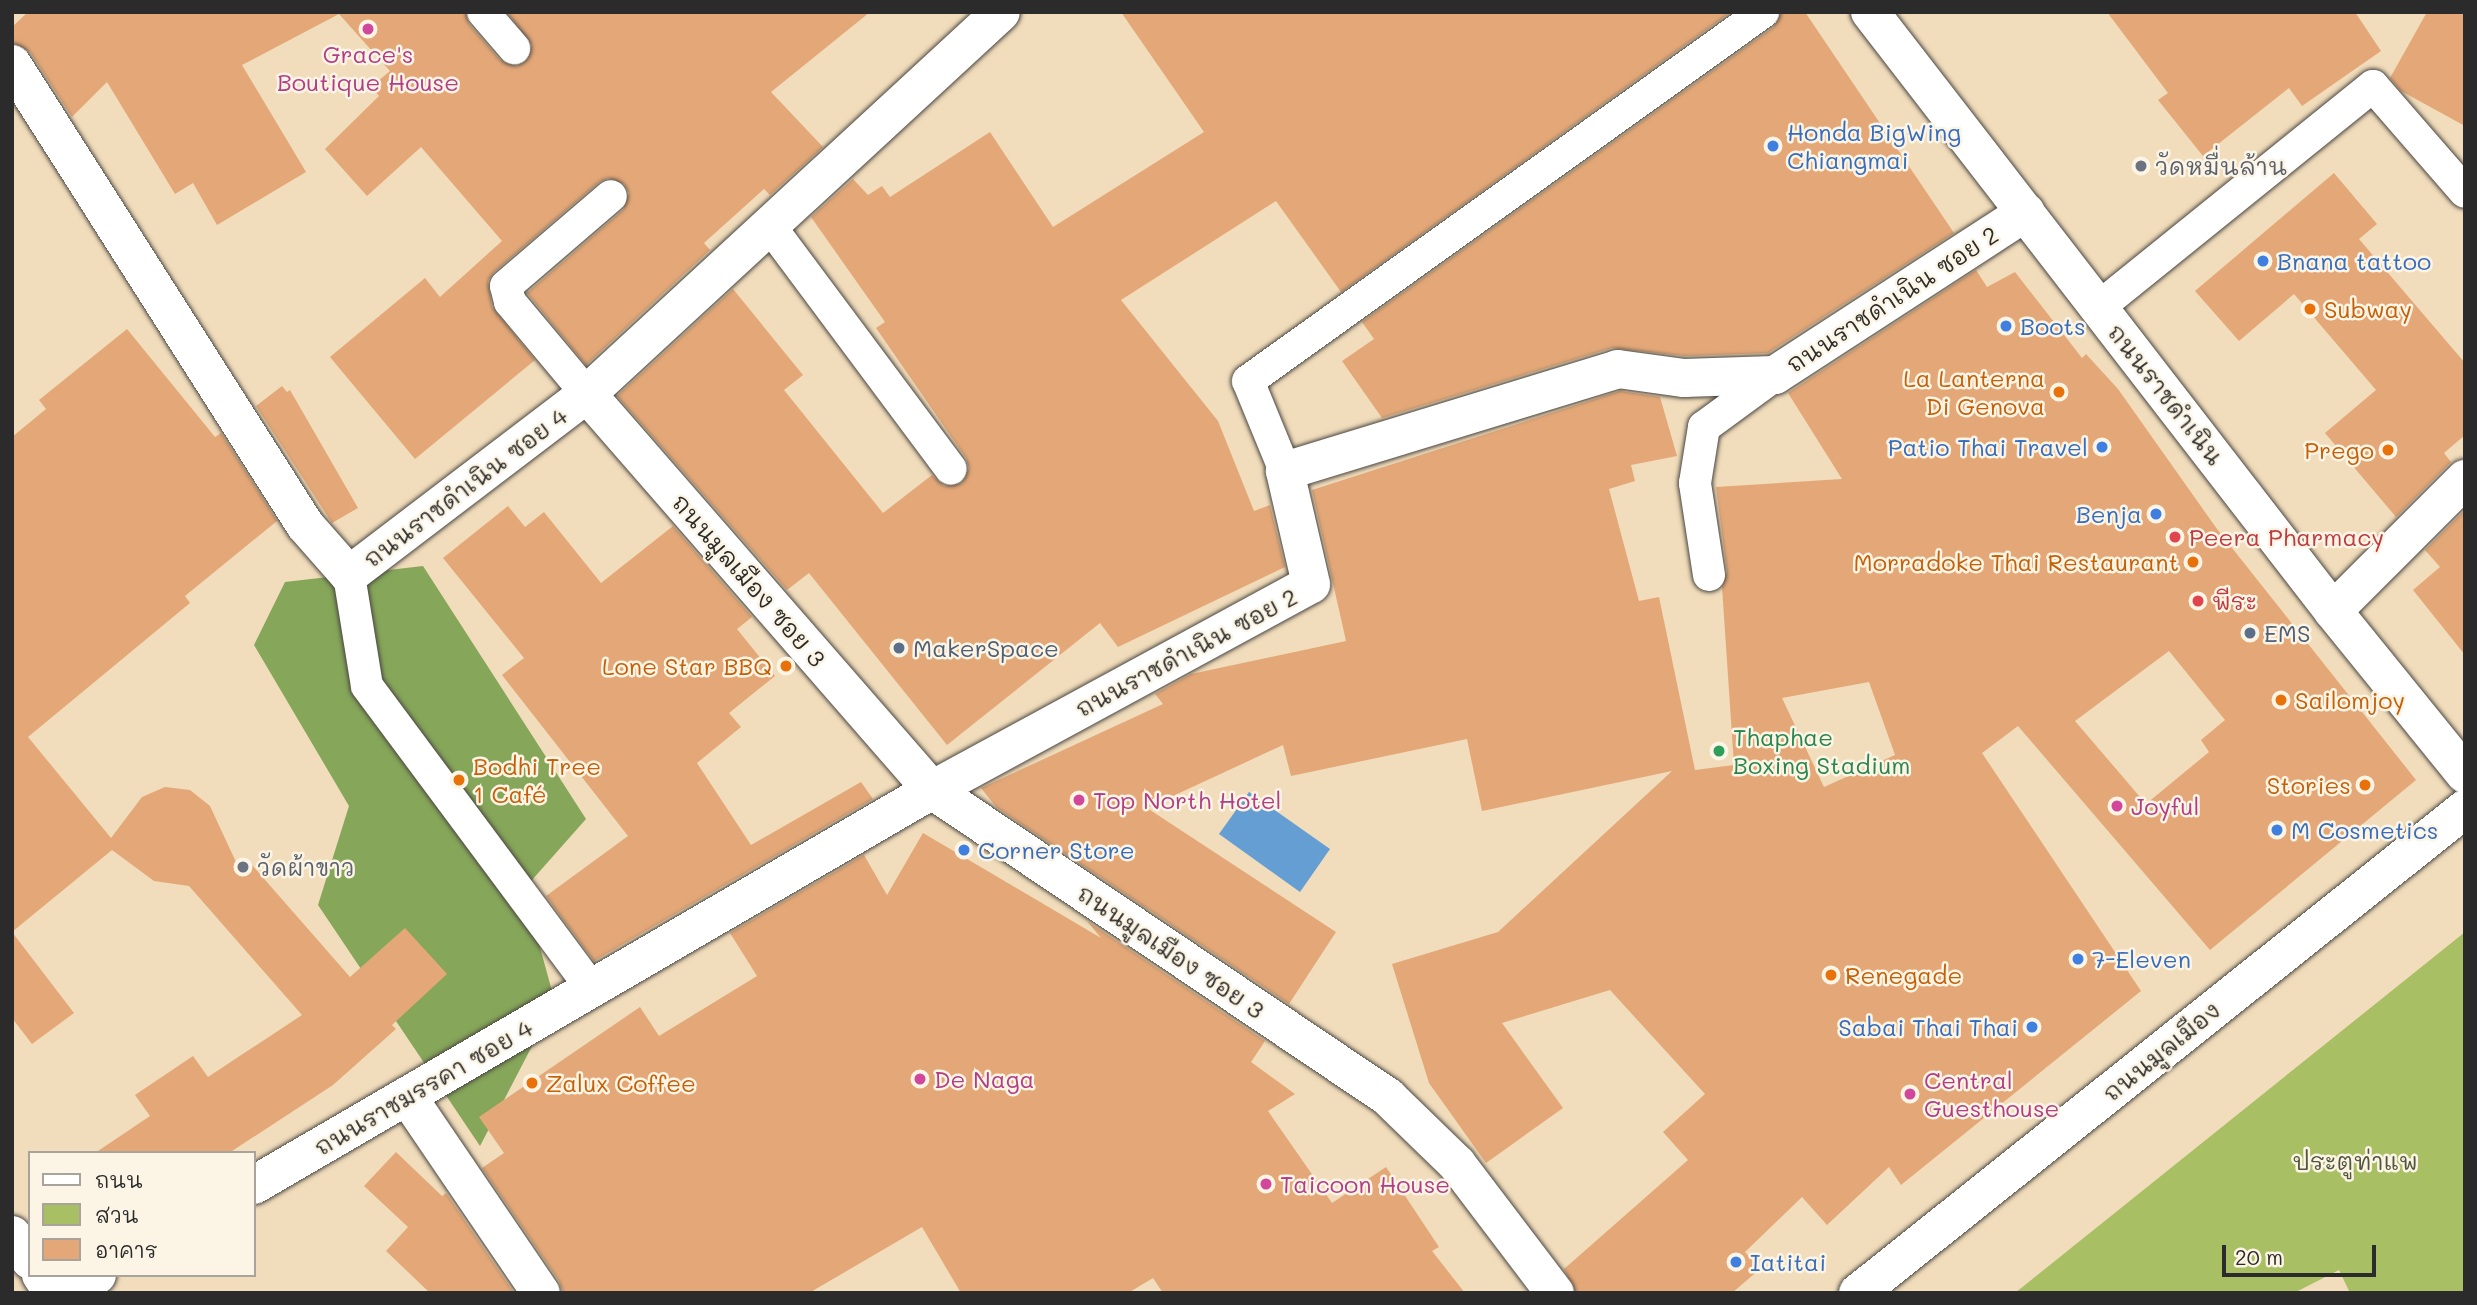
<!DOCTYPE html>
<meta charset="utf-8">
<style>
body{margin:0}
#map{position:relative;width:2477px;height:1305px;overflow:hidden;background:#f1dcbb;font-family:Mali,"Playpen Sans Thai",sans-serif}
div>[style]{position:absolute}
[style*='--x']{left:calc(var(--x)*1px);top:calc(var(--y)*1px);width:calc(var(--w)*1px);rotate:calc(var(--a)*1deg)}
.green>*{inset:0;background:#a9bf64}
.forest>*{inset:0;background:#86a65a}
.water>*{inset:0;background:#649ed3}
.building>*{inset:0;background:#e4a878}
.roads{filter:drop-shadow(0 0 2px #494641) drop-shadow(0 0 2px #494641)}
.lane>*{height:32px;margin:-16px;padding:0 16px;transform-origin:16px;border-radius:16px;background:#fff}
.street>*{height:38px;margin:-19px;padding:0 19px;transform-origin:19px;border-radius:19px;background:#fff}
.secondary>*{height:38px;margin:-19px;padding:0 19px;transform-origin:19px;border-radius:19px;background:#fff}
.dots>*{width:19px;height:19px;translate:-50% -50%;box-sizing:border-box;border:4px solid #fcf5e5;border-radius:50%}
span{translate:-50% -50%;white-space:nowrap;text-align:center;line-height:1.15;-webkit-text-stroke:5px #fcf5e5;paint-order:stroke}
.hotel-label{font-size:24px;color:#b23c85}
.left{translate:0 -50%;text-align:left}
.shop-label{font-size:24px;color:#366cbe}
.right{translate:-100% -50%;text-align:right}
.worship-label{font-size:24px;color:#5b616d}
.street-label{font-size:24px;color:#2b2b2b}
.food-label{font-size:24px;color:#c56008}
.health-label{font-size:24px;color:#be3a42}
.service-label{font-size:24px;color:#4e5e75}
.leisure-label{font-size:24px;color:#27864d}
.park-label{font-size:24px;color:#51573c}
.frame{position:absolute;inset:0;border:14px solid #2b2b2b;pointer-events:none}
.legend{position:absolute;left:28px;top:1151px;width:228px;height:126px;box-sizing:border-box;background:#fcf5e5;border:2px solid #a8a49b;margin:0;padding:9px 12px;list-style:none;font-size:21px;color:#2b2b2b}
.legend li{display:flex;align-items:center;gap:14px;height:35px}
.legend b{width:35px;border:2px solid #a8a49b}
.scale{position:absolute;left:2222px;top:1245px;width:154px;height:32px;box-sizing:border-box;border:4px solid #2b2b2b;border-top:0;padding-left:9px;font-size:21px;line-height:24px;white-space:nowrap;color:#2b2b2b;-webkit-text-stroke:5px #fcf5e5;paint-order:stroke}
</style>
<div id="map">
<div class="green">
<div style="clip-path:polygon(2465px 932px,2465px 1293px,2350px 1293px,2339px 1270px,2294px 1293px,2015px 1293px)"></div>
</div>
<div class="forest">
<div style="clip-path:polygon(423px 566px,586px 819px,524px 889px,555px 1002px,480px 1146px,318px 905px,349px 806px,254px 645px,285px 582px)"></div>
</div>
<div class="water">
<div style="clip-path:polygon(1249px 792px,1330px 849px,1300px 892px,1219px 834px)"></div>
</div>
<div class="building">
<div style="clip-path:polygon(28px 12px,465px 12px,469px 24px,500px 60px,517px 66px,526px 61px,532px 45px,507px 12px,870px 12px,771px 92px,823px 147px,770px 195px,764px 189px,704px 243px,710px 250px,586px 365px,527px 293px,623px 210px,629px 193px,624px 184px,608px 178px,599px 182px,494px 272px,488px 281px,492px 307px,535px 360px,415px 459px,330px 357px,425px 278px,440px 297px,502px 241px,421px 147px,367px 196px,325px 149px,379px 96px,371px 87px,390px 71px,339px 14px,242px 65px,306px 172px,217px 225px,193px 183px,175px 194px,107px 82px,72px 117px,30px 52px,12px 42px,12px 27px)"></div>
<div style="clip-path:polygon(1121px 12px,1731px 12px,1341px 292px,1276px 201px,1121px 300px,1218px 421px,1254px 511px,1270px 505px,1285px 567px,1118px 647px,1100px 623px,947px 745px,809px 573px,787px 590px,617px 396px,733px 289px,803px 375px,784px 390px,883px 513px,932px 475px,944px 486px,962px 483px,969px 468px,966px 458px,876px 328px,885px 322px,811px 217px,853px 179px,868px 195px,882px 186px,890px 197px,990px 132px,1053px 227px,1204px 132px)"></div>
<div style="clip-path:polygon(1781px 12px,1805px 12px,1954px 233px,1768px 353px,1685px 356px,1612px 348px,1382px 418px,1342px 361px,1374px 339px,1362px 322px,1774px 27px)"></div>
<div style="clip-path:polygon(2107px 12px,2355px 12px,2381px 51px,2302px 106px,2289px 88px,2203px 156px,2158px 100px,2168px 93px)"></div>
<div style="clip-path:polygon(2427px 12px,2465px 12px,2465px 126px,2401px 91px,2390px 78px)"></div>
<div style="clip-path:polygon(2334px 173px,2377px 224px,2359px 239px,2465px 363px,2465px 435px,2444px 453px,2451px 462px,2396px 517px,2325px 433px,2376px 390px,2294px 294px,2239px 341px,2195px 291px)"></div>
<div style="clip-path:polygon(evenodd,1976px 270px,1987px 287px,2015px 272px,2082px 358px,2086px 354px,2118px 389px,2217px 529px,2416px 780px,2210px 950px,2018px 726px,1982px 753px,2141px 991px,1901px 1185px,1889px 1167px,1827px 1225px,1802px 1197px,1745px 1252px,1760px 1269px,1732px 1293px,1576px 1293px,1564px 1269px,1688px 1160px,1663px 1132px,1705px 1094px,1610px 990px,1502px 1023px,1563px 1108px,1486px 1163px,1429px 1083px,1392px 964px,1498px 932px,1672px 771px,1482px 811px,1467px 739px,1291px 776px,1283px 745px,1147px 808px,1336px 932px,1289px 1004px,996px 807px,981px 788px,1163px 704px,1155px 694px,1191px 674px,1346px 641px,1312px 490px,1620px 391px,1660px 397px,1677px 456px,1631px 465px,1635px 481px,1609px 489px,1639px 601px,1659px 597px,1695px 770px,1734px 765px,1722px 587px,1727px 572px,1716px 487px,1842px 479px,1788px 393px,1976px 270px,2169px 651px,2225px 720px,2201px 740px,2209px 752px,2146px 804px,2075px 721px,2169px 651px,1976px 270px,1869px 682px,1895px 755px,1824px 787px,1782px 698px,1869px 682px)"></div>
<div style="clip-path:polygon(127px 329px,215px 437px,221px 433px,277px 521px,185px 596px,190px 603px,28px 737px,111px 838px,142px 797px,165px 787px,190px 790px,210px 806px,242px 875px,252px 865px,350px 977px,405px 928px,447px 974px,392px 1025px,396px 1029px,333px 1085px,229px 1153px,95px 1153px,150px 1116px,135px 1095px,193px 1056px,208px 1077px,302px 1015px,189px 886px,154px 881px,112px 850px,12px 932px,74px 1013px,32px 1044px,12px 1018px,12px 437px,46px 409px,39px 400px)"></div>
<div style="clip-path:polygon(282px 386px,287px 392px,290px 390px,358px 508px,332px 523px,256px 406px)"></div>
<div style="clip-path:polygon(508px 506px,525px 527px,544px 512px,601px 583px,673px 526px,752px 617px,737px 629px,775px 676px,729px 713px,741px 727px,697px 763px,751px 845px,861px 782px,873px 799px,594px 961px,546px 896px,628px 836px,502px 675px,524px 658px,443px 558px)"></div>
<div style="clip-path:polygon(2465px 510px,2465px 655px,2413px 590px,2440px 567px,2425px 550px)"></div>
<div style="clip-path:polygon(923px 833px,1101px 938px,1087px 921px,1265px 1041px,1251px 1062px,1295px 1094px,1268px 1111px,1332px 1203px,1386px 1167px,1439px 1247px,1432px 1251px,1465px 1293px,1163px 1293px,1153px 1278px,1128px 1293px,961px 1293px,922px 1227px,809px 1293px,563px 1293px,559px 1281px,482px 1168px,504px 1153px,479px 1117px,640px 1007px,659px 1036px,757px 976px,730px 933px,864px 855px,887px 895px)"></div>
<div style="clip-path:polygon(396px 1152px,442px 1196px,446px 1193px,514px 1293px,430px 1293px,386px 1251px,408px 1227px,364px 1186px)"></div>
</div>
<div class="roads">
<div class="lane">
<div style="--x:483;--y:12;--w:48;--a:49.3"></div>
<div style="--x:769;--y:225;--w:304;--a:53.3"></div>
<div style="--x:2099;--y:307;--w:352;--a:-38.9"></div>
<div style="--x:2373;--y:86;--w:140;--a:49"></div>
<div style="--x:587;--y:394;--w:120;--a:-129.9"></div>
<div style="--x:510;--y:302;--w:16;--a:-104"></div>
<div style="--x:506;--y:286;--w:138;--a:-40.6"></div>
<div style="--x:1285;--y:471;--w:97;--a:-112.3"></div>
<div style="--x:1248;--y:381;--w:634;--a:-35.62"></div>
<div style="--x:349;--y:575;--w:112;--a:80.8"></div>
<div style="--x:367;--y:686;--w:377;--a:53.4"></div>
<div style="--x:1709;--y:575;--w:93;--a:-98.7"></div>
<div style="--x:1695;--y:483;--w:57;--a:-80.9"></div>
<div style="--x:1704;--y:427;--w:88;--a:-36.2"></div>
</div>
<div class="street">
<div style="--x:12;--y:64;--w:546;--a:57.56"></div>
<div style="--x:305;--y:525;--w:67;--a:48.7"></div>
<div style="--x:349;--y:575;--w:299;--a:-37.3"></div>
<div style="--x:587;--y:394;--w:563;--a:-42.7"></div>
<div style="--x:587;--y:394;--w:525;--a:48.94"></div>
<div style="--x:932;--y:790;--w:550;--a:33.95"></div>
<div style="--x:1388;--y:1097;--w:96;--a:44.2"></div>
<div style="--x:1457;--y:1164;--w:162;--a:52.8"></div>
<div style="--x:2333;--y:611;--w:187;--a:-45"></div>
<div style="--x:407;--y:1096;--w:238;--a:55.8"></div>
<div style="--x:254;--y:1185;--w:785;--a:-30.22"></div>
<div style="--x:932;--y:790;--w:431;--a:-28.5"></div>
<div style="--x:1311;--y:584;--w:116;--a:-103"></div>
<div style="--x:1285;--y:471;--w:348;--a:-17"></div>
<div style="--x:1618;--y:369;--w:67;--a:7.8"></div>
<div style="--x:1684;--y:378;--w:91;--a:-1.9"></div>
<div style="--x:1775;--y:375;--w:299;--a:-33"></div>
<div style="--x:67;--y:1293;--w:35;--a:-31"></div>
</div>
<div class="secondary">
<div style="--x:1870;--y:12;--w:757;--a:52.3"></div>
<div style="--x:2333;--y:611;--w:210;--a:51"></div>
<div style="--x:12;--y:1235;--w:31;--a:54"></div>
<div style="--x:41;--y:1275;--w:22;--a:56"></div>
<div style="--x:1858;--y:1293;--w:776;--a:-38.57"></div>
</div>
</div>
<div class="dots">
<div style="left:368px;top:29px;background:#d1479c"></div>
<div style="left:1773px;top:146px;background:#3f7fe0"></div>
<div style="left:2141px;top:166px;background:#6b7280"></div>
<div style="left:2263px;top:261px;background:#3f7fe0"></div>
<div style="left:2310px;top:309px;background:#e8710a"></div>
<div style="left:2006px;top:326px;background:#3f7fe0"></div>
<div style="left:2059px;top:392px;background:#e8710a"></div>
<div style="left:2102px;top:447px;background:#3f7fe0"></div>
<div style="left:2388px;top:450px;background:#e8710a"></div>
<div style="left:2156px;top:514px;background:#3f7fe0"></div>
<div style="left:2175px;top:537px;background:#e0444e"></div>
<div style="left:2193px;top:562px;background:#e8710a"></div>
<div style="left:2198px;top:601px;background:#e0444e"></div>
<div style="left:2250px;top:633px;background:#5c6f8a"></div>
<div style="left:899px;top:648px;background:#5c6f8a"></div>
<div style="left:786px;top:666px;background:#e8710a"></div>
<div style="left:2281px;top:700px;background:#e8710a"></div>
<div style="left:1719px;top:751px;background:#2e9e5b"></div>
<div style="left:459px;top:780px;background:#e8710a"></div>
<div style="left:2365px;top:785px;background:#e8710a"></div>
<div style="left:1079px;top:800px;background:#d1479c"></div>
<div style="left:2117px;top:806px;background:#d1479c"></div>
<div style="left:2277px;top:830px;background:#3f7fe0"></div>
<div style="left:964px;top:850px;background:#3f7fe0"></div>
<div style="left:243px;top:867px;background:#6b7280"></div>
<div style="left:2078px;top:959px;background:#3f7fe0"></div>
<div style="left:1831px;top:975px;background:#e8710a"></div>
<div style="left:2032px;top:1027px;background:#3f7fe0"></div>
<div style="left:920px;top:1079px;background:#d1479c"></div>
<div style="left:532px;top:1083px;background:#e8710a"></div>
<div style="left:1910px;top:1094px;background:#d1479c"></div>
<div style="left:1266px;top:1184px;background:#d1479c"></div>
<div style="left:1736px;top:1262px;background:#3f7fe0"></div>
</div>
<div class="hotel-label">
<span style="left:368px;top:68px">Grace's<br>Boutique House</span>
<span class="left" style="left:1093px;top:800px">Top North Hotel</span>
<span class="left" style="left:2131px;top:806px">Joyful</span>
<span class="left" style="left:934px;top:1079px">De Naga</span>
<span class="left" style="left:1924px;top:1094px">Central<br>Guesthouse</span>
<span class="left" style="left:1280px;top:1184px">Taicoon House</span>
</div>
<div class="shop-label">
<span class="left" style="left:1787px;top:146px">Honda BigWing<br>Chiangmai</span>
<span class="left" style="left:2277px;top:261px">Bnana tattoo</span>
<span class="left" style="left:2020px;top:326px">Boots</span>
<span class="right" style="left:2088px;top:447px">Patio Thai Travel</span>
<span class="right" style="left:2142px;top:514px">Benja</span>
<span class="left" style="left:2291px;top:830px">M Cosmetics</span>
<span class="left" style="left:978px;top:850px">Corner Store</span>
<span class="left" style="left:2092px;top:959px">7-Eleven</span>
<span class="right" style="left:2018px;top:1027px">Sabai Thai Thai</span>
<span class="left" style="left:1750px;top:1262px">Iatitai</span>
</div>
<div class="worship-label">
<span class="left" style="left:2155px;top:166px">วัดหมื่นล้าน</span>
<span class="left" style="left:257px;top:867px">วัดผ้าขาว</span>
</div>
<div class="street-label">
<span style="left:1892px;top:299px;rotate:-33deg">ถนนราชดำเนิน ซอย 2</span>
<span style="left:2166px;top:394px;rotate:52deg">ถนนราชดำเนิน</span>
<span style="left:465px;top:487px;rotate:-37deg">ถนนราชดำเนิน ซอย 4</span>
<span style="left:749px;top:580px;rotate:49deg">ถนนมูลเมือง ซอย 3</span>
<span style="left:1186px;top:652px;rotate:-28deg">ถนนราชดำเนิน ซอย 2</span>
<span style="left:1171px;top:951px;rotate:34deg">ถนนมูลเมือง ซอย 3</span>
<span style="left:2161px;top:1051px;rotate:-39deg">ถนนมูลเมือง</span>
<span style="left:423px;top:1087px;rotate:-30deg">ถนนราชมรรคา ซอย 4</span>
</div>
<div class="food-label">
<span class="left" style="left:2324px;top:309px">Subway</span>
<span class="right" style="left:2045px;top:392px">La Lanterna<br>Di Genova</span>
<span class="right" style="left:2374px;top:450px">Prego</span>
<span class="right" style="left:2179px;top:562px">Morradoke Thai Restaurant</span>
<span class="right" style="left:772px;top:666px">Lone Star BBQ</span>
<span class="left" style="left:2295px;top:700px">Sailomjoy</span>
<span class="left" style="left:473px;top:780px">Bodhi Tree<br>1 Café</span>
<span class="right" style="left:2351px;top:785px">Stories</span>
<span class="left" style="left:1845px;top:975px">Renegade</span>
<span class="left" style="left:546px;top:1083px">Zalux Coffee</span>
</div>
<div class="health-label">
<span class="left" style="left:2189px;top:537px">Peera Pharmacy</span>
<span class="left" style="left:2212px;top:601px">พีระ</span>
</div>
<div class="service-label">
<span class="left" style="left:2264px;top:633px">EMS</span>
<span class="left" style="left:913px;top:648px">MakerSpace</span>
</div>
<div class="leisure-label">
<span class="left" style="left:1733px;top:751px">Thaphae<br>Boxing Stadium</span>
</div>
<div class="park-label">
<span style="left:2355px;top:1161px">ประตูท่าแพ</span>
</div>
<div class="frame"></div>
<ul class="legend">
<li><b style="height:9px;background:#fff"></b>ถนน</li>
<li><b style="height:19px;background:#a9bf64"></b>สวน</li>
<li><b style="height:19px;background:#e4a878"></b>อาคาร</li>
</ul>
<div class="scale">20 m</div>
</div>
